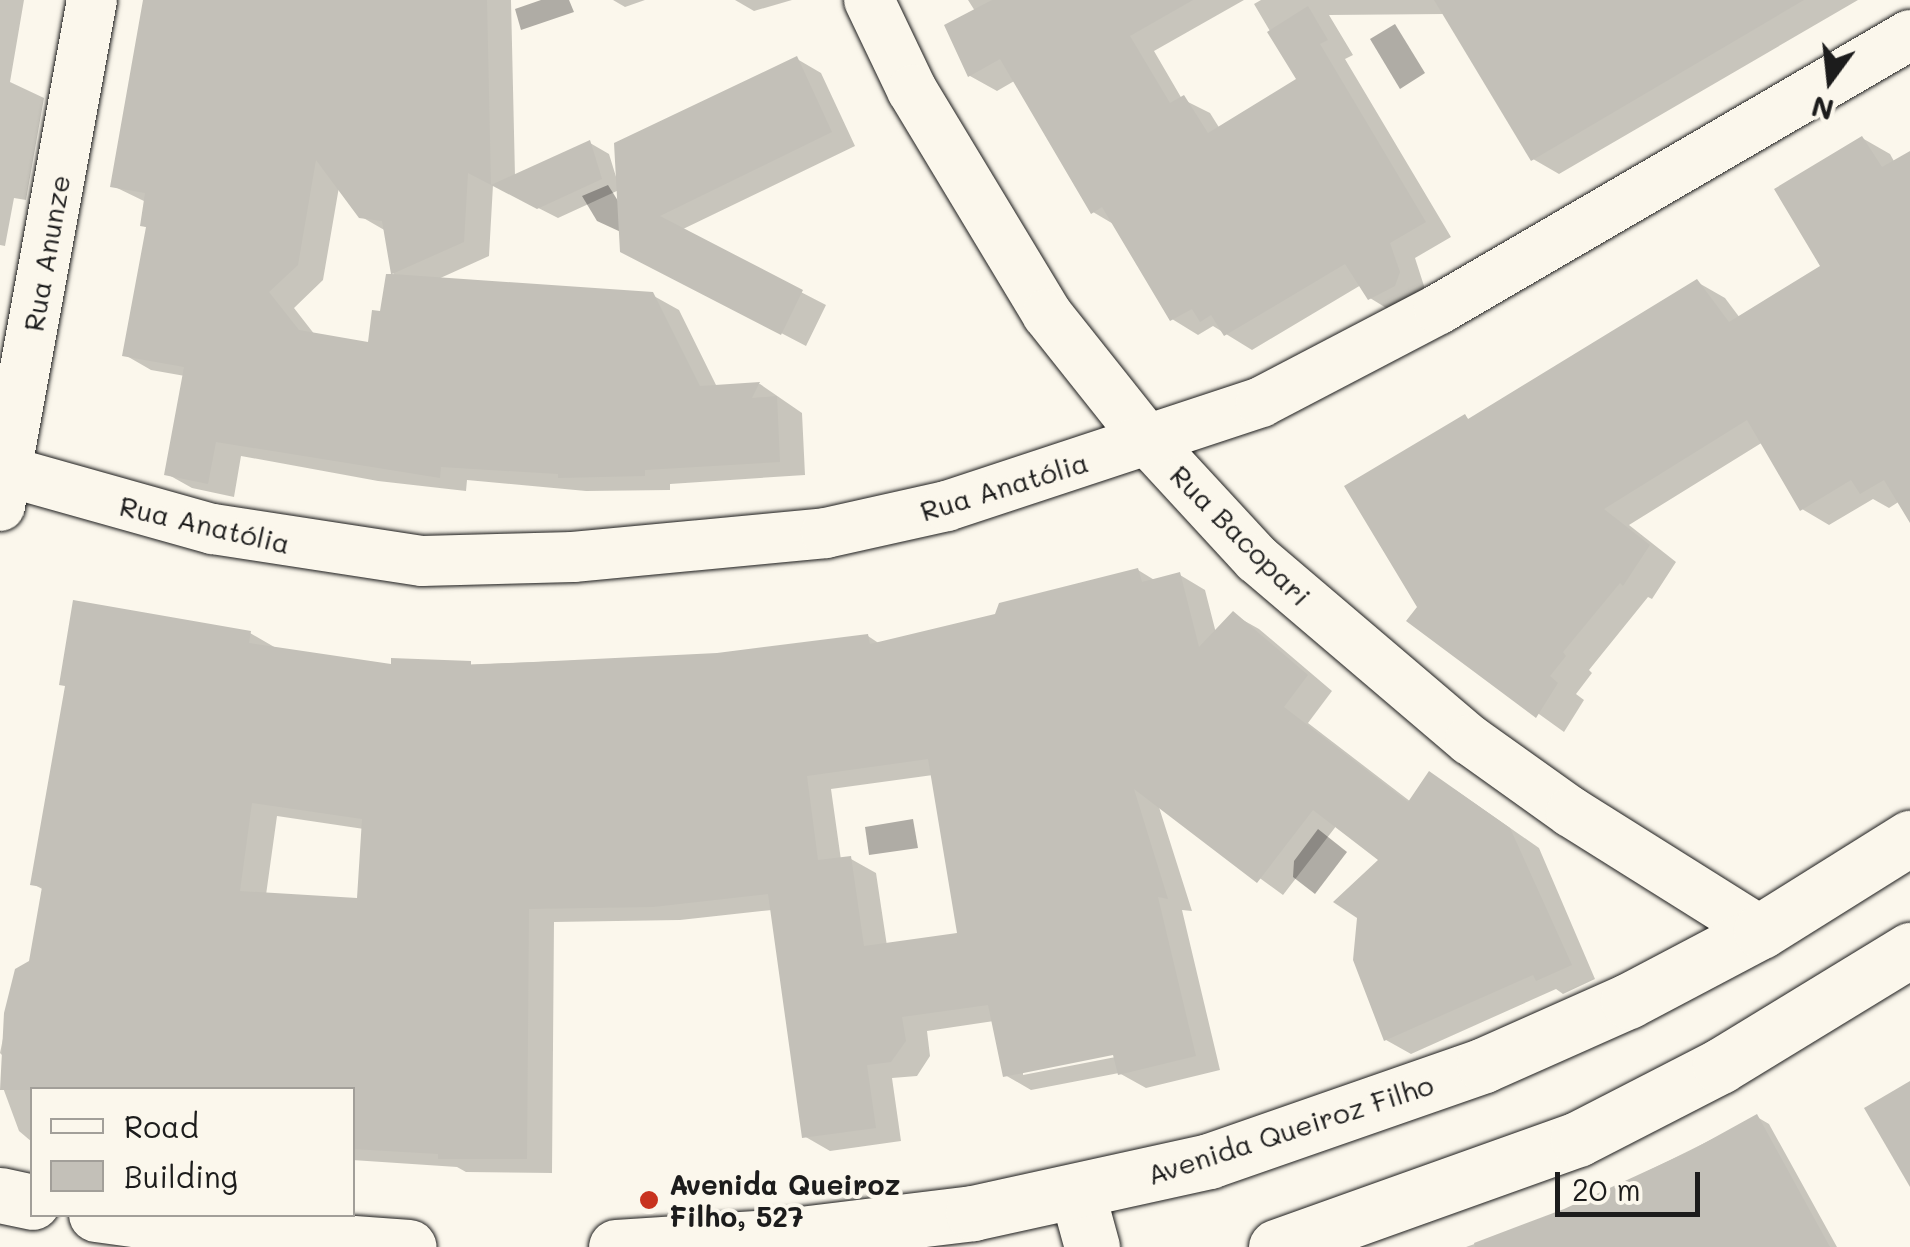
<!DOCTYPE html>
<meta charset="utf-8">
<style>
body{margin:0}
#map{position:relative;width:1910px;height:1247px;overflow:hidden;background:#fbf7ec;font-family:Mali,sans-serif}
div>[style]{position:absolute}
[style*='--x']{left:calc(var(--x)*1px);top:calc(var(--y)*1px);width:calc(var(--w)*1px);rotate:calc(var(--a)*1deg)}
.water>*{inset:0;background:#afaca5}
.shadow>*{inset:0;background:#0003}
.building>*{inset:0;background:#c3c0b8}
.roads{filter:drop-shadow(0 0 2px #1c1c1c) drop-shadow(0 0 2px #1c1c1c)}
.minor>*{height:50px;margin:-25px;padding:0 25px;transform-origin:25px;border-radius:25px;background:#fbf7ec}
.secondary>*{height:55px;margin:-27.5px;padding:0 27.5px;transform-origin:27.5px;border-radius:27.5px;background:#fbf7ec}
.primary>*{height:55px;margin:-27.5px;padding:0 27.5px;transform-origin:27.5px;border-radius:27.5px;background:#fbf7ec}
.dots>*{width:28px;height:28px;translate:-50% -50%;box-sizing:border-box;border:5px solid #fbf7ec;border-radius:50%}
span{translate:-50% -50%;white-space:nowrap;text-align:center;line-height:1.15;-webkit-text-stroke:8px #fbf7ec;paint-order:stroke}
.street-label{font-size:28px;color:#1c1c1c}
.poi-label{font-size:28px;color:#1c1c1c;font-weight:700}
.left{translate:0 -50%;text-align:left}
.legend{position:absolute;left:30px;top:1087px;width:325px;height:130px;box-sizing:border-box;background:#fbf7ec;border:2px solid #a29f99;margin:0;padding:12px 18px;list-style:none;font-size:30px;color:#1c1c1c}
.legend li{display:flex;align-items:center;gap:20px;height:50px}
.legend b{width:50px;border:2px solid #a29f99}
.north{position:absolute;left:1780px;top:30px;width:100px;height:100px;-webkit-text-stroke:8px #fbf7ec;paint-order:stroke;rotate:195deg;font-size:28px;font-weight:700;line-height:40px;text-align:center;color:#1c1c1c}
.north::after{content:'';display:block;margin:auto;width:35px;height:45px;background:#1c1c1c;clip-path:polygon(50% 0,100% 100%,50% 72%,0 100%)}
.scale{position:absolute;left:1555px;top:1172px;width:145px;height:45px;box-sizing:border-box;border:5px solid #1c1c1c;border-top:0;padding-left:12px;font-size:30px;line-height:35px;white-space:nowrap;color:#1c1c1c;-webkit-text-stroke:8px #fbf7ec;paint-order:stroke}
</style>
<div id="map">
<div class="water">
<div style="clip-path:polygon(541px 0,569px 0,574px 12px,521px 30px,515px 9px)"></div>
<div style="clip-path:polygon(1395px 24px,1425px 73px,1400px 89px,1370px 39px)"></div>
<div style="clip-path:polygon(608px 185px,620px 204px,623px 233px,597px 221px,582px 196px)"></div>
<div style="clip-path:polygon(913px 819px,918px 848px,869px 855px,865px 827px)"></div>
<div style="clip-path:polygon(1318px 829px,1347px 852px,1315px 894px,1293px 877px,1294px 861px)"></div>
</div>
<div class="shadow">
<div style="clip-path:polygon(0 0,24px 0,10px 82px,44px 98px,26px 200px,14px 198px,5px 246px,0 245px)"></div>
<div style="clip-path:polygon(evenodd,145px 0,511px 0,515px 176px,590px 143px,609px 154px,617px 180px,797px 59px,821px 73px,855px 146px,681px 230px,826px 305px,806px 346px,643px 261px,619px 190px,558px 218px,493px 185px,489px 256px,436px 280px,652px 295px,679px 310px,717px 387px,760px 384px,802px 413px,805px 475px,670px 484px,670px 490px,586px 491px,467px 480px,466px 491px,378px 481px,241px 456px,234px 497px,192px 488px,167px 474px,185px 376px,151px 370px,125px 355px,148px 228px,142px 225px,146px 202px,113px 186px,145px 0,339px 187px,360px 216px,386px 231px,394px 277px,371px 345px,315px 335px,294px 308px,323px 280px,339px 187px)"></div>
<div style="clip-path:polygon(613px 0,645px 0,625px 7px)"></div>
<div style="clip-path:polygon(735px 0,792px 0,754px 11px)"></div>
<div style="clip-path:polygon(968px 0,1244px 0,1154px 51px,1182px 99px,1210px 113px,1220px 129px,1299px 80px,1254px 4px,1261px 0,1858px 0,1559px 174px,1533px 159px,1446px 14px,1329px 15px,1353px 55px,1345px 59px,1451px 237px,1415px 258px,1425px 289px,1396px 314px,1370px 298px,1361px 285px,1252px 350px,1213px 326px,1198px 335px,1172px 319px,1115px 225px,1093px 212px,1016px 80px,997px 91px,970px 76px,975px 11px)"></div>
<div style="clip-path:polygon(1862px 138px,1890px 154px,1895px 163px,1910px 154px,1910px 518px,1900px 501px,1889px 508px,1873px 499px,1829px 525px,1802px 509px,1763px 442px,1629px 525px,1676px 562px,1652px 599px,1648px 597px,1589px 670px,1592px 673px,1576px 694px,1584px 700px,1564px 732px,1410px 621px,1420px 608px,1465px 417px,1471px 421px,1697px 282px,1725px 298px,1740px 318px,1824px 267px)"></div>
<div style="clip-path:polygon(evenodd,1138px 570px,1156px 581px,1180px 575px,1205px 590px,1216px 633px,1234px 615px,1259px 629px,1332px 691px,1308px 723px,1411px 802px,1454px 789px,1539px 848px,1595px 979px,1563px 994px,1556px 989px,1411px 1054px,1386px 1040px,1381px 860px,1337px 825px,1283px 895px,1158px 804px,1192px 911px,1182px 910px,1220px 1070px,1146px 1088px,1119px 1073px,1031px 1090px,1005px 1075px,994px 1021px,927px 1031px,930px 1056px,917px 1076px,892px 1078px,901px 1141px,830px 1151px,804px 1136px,772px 910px,680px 920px,554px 922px,552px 1173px,466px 1172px,457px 1167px,352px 1160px,352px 1090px,32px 1090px,32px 1142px,19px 1131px,2px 1085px,7px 1060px,0 1053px,17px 971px,31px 963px,44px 890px,33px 884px,250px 633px,276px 648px,394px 667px,717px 656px,868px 636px,880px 644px,997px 617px,1138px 570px,933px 775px,960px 935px,887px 946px,876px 873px,851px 859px,841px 860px,831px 789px,933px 775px,1138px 570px,277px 816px,364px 829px,359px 900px,266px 895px,277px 816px,1138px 570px,1125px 1050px,1126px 1055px,1023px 1075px,1023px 1070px,1125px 1050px)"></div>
<div style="clip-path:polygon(1757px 1117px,1769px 1124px,1837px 1247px,1466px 1247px,1565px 1212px)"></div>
</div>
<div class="building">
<div style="clip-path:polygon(evenodd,143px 0,487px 0,491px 185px,468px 173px,464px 242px,392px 274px,653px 292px,700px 386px,760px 382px,752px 398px,777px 396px,780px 462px,645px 470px,645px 476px,558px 478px,558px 474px,441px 467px,440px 478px,216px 442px,208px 484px,164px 475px,184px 367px,122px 356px,146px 227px,140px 226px,145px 193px,110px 187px,143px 0,316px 160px,359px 218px,382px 221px,391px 274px,386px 274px,380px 311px,372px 310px,368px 342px,299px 330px,269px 292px,298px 265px,316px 160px)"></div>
<div style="clip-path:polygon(992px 0,1193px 0,1130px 36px,1170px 103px,1184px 95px,1208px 133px,1296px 79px,1267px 32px,1308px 6px,1328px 40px,1320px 44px,1426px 222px,1390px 243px,1400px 272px,1395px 286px,1368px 300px,1345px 264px,1224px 336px,1211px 315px,1200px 322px,1192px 309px,1170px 321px,1102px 207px,1091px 214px,1000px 59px,968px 77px,944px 25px)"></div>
<div style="clip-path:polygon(1434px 0,1804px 0,1531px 161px)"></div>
<div style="clip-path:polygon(797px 56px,832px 132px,660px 216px,803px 290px,781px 335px,620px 252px,614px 143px)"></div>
<div style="clip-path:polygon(1862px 136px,1882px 167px,1910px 151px,1910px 523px,1884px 480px,1860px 494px,1851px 480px,1800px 511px,1747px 420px,1604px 509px,1650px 545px,1623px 586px,1620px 583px,1563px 652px,1566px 656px,1550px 676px,1558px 683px,1536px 718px,1406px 621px,1417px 607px,1344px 486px,1465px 414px,1468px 419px,1697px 279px,1729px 322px,1820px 266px,1774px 189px)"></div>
<div style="clip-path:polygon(590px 140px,602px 179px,537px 209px,491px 185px)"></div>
<div style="clip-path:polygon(evenodd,1138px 568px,1142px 582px,1180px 572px,1199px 647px,1233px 611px,1308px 675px,1284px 707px,1408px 802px,1429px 771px,1510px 828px,1572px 965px,1536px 981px,1533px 975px,1384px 1041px,1353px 960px,1357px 918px,1333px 902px,1378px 860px,1313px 810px,1257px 883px,1134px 789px,1168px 899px,1158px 897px,1196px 1056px,1118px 1075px,1113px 1055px,1003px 1077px,988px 1005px,902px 1017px,906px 1041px,891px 1062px,867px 1065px,876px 1128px,802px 1138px,768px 894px,653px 907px,529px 909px,527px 1159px,438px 1159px,438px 1154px,352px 1149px,352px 1090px,0 1090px,4px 1013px,15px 969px,29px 961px,42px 887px,30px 885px,65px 686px,59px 685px,73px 600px,251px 631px,249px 643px,391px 664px,391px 658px,471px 661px,471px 665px,717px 653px,868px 634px,870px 644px,995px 614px,999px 603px,1138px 568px,928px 759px,957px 933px,864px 946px,851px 856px,818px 860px,807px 776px,928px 759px,1138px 568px,252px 803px,362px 819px,357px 898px,240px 891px,252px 803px)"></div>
<div style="clip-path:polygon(1910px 1081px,1910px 1187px,1864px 1108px)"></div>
<div style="clip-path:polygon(1757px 1114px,1830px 1247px,1475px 1247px,1474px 1243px,1564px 1209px,1690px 1151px)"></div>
</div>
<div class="roads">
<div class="minor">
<div style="--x:869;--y:0;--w:100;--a:64.5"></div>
<div style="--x:912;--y:90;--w:262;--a:58.9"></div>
<div style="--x:1047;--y:314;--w:162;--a:51.5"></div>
<div style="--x:1148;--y:441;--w:161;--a:47.3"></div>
<div style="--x:1257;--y:559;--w:280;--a:40.4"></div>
<div style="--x:1470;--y:740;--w:124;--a:35.5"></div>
<div style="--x:1571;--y:812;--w:224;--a:32.1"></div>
<div style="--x:6;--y:471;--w:215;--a:15.7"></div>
<div style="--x:213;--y:529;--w:211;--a:8.7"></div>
<div style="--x:422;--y:561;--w:151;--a:-1.5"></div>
<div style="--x:573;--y:557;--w:254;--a:-5.4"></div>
<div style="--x:826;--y:533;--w:124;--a:-12.6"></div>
<div style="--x:947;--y:506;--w:331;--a:-18.3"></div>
<div style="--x:1261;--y:402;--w:201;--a:-27.6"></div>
<div style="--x:1439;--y:309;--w:545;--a:-30.19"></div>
<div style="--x:0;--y:506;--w:514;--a:-79.7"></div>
</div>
<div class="secondary">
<div style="--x:1077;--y:1192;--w:57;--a:74.7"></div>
</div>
<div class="primary">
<div style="--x:0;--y:1195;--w:33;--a:12"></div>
<div style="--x:96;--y:1214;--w:162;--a:7.8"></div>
<div style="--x:256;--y:1236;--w:153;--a:4.1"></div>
<div style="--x:616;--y:1247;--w:168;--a:-3.7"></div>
<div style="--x:784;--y:1236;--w:190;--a:-6.9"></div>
<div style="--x:973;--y:1213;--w:242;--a:-12.4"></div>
<div style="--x:1209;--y:1161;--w:291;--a:-19.2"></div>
<div style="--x:1484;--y:1065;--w:158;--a:-24"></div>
<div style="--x:1628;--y:1001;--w:150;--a:-27.8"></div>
<div style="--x:1761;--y:931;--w:176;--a:-32"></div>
<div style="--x:1276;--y:1247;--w:321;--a:-19.7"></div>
<div style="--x:1578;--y:1139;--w:160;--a:-27.2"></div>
<div style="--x:1720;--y:1066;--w:223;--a:-31.4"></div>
</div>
</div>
<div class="dots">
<div style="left:649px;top:1200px;background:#c8321e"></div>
</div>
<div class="street-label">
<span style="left:46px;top:253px;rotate:-80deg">Rua Anunze</span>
<span style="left:1004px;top:486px;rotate:-17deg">Rua Anatólia</span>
<span style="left:205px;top:524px;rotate:13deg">Rua Anatólia</span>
<span style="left:1241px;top:535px;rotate:45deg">Rua Bacopari</span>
<span style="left:1290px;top:1129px;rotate:-18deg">Avenida Queiroz Filho</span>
</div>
<div class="poi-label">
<span class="left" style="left:669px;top:1200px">Avenida Queiroz<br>Filho, 527</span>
</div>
<ul class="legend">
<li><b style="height:12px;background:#fbf7ec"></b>Road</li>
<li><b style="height:28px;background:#c3c0b8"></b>Building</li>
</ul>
<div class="north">N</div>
<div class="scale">20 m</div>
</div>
